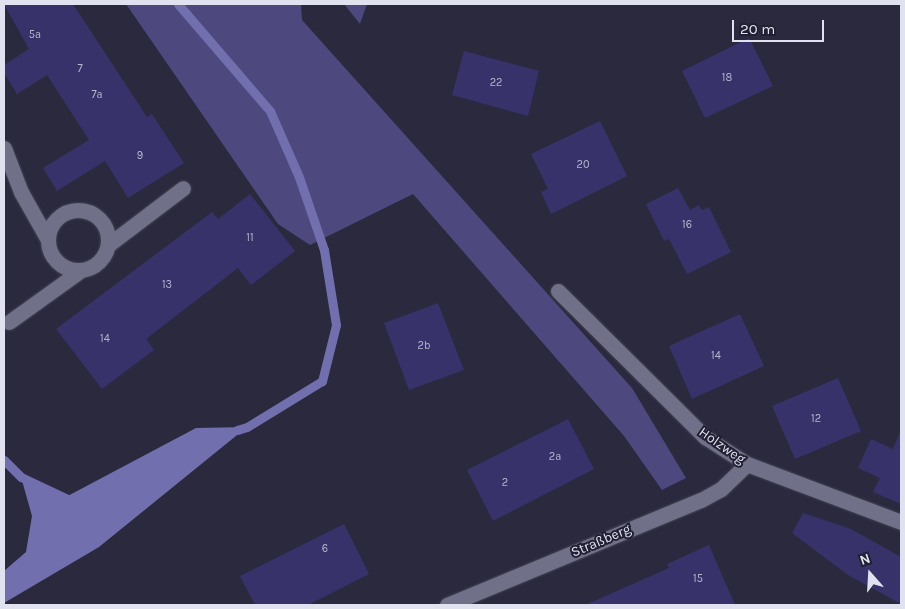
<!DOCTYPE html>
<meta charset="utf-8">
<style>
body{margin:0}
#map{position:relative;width:905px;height:609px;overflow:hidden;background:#2a293e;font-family:Karla,sans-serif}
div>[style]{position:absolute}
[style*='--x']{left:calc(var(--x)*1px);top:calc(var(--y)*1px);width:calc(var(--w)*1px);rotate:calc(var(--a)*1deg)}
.green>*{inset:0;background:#4d497e}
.water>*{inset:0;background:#726fae}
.stream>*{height:9px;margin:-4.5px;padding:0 4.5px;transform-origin:4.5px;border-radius:4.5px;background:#726fae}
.building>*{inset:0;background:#38326b}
.roads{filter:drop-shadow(0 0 1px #445) drop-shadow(0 0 1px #445)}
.street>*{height:15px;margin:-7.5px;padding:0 7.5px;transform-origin:7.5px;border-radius:7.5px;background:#707088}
.street>.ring{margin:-7.5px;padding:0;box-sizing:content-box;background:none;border:15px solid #707088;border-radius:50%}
span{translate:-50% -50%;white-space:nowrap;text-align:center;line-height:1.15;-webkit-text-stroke:4px #201f33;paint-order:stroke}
.number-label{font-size:11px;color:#b7b6ce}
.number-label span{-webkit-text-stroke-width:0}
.street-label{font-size:14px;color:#e1e2ef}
.frame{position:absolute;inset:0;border:5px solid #e1e2ef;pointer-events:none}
.north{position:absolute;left:845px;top:549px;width:50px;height:50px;-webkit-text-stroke:4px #201f33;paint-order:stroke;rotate:341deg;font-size:14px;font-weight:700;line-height:20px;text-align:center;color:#e1e2ef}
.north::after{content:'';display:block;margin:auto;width:18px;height:22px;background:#e1e2ef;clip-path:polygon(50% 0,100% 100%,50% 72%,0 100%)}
.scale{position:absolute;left:732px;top:20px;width:92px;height:22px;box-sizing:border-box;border:2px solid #e1e2ef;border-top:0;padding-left:6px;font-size:15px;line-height:18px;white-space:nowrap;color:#e1e2ef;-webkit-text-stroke:4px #201f33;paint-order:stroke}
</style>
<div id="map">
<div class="green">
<div style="clip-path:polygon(126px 4px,301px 4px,302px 20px,632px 388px,686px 478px,662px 490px,624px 436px,413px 194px,310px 245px,278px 224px)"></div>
<div style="clip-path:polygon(344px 4px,367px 4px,360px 24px)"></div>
</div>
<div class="water">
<div style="clip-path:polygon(247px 427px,99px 547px,4px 603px,4px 571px,26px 552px,32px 516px,21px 477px,62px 499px,196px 428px)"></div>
</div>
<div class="stream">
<div style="--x:178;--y:4;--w:141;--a:49.3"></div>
<div style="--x:270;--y:111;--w:72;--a:66.3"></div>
<div style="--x:299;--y:177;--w:77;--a:71.1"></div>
<div style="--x:324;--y:250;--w:76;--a:80.9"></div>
<div style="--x:336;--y:325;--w:58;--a:104"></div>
<div style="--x:322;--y:381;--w:88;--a:148.5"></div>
<div style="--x:247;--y:427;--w:10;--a:163"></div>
<div style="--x:4;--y:460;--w:24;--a:45"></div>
<div style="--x:21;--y:477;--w:61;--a:25.3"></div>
</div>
<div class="building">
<div style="clip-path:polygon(4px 4px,73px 4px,147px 117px,152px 114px,184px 163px,128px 198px,105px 161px,57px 191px,43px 168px,89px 140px,47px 75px,17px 94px,4px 73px,4px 65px,29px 49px)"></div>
<div style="clip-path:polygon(749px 38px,773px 86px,705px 118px,682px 71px)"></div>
<div style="clip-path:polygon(464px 51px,539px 71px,528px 116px,452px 95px)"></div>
<div style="clip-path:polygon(600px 121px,627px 176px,551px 214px,541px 192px,548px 189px,531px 154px)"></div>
<div style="clip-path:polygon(678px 188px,690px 210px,699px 205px,702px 210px,709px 207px,731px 252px,687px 274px,669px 239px,664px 241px,646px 204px)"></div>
<div style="clip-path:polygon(250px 194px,295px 251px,251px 285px,238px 268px,146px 339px,154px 350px,102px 389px,56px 329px,212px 212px,218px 219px)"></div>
<div style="clip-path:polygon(438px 303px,464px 370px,409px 390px,384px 323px)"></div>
<div style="clip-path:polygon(740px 314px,764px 366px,692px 399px,669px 346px)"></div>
<div style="clip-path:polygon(838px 378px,861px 431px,795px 459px,772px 406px)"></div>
<div style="clip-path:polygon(568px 419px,594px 469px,493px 521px,467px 470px)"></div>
<div style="clip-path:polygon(901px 430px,901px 504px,873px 492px,880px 478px,858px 468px,871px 439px,893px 449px)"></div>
<div style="clip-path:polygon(803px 513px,851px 529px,901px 557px,901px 604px,848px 575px,792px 533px)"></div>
<div style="clip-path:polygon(344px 524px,369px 574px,308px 605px,255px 605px,240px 576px)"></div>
<div style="clip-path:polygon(709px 545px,735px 605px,585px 605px,669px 568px,667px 564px)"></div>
</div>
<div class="roads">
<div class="street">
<div style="--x:4;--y:148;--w:47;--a:68.9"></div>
<div style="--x:21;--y:192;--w:55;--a:60.6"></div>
<div class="ring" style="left:48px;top:210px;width:45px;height:45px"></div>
<div style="--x:108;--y:245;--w:94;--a:-37.2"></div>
<div style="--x:558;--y:291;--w:207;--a:44.8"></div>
<div style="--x:705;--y:437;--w:50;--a:32.7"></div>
<div style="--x:747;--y:464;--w:165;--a:20.6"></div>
<div style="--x:9;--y:322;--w:87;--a:-35.7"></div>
<div style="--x:447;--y:605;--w:275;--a:-22.5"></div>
<div style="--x:701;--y:500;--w:23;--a:-29"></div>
<div style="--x:721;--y:489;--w:36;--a:-44"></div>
</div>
</div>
<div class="number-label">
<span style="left:35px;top:35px">5a</span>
<span style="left:80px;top:69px">7</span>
<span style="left:727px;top:78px">18</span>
<span style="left:496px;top:83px">22</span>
<span style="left:97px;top:95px">7a</span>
<span style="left:140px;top:156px">9</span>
<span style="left:583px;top:165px">20</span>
<span style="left:687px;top:225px">16</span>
<span style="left:250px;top:238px">11</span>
<span style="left:167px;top:285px">13</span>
<span style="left:105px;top:339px">14</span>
<span style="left:424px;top:346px">2b</span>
<span style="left:716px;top:356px">14</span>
<span style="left:816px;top:419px">12</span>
<span style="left:555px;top:457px">2a</span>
<span style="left:505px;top:483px">2</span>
<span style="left:325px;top:549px">6</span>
<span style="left:698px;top:579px">15</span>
</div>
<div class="street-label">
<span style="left:722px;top:446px;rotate:35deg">Holzweg</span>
<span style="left:601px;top:541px;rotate:-23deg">Straßberg</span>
</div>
<div class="frame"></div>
<div class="north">N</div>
<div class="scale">20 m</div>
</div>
